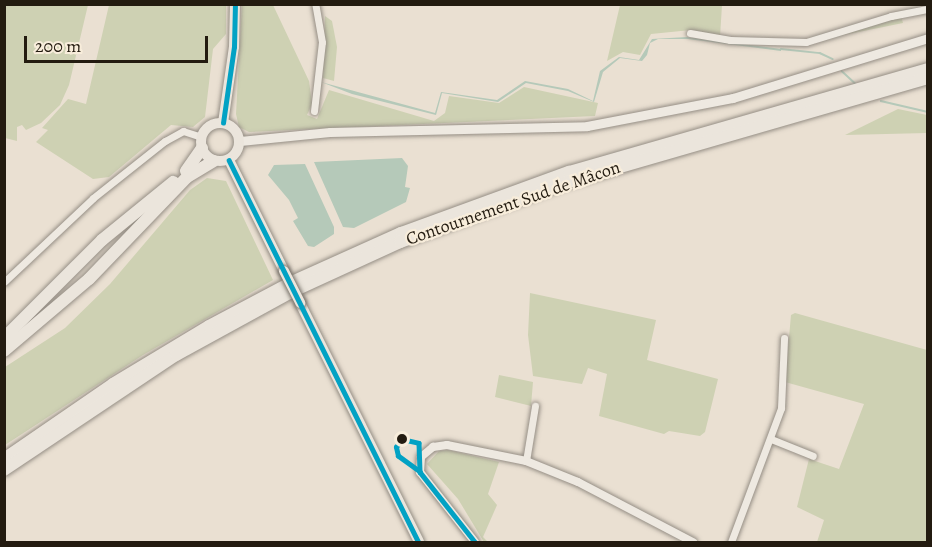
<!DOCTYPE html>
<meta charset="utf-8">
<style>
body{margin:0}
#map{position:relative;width:932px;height:547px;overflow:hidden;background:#eae0d2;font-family:Alegreya,serif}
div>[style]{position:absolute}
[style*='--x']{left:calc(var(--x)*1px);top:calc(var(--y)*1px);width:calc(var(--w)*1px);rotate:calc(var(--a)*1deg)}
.green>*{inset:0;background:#ced1b3}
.water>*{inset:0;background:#b5c9b9}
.stream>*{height:1.5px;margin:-0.75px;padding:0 0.75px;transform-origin:0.75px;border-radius:0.75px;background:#b5c9b9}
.roads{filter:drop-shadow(0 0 2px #958e85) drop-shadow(0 0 2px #958e85)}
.minor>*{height:7px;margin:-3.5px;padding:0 3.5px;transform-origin:3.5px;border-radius:3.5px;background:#eee9e1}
.tertiary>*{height:8px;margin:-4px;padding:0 4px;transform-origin:4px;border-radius:4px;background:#eee9e1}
.secondary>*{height:9px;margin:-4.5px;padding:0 4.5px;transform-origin:4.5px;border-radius:4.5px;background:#eee9e1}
.primary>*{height:10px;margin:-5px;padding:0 5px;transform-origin:5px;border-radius:5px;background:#ebe5dc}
.primary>.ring{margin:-5px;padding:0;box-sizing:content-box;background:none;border:10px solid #ebe5dc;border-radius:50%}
.motorway>*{height:12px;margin:-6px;padding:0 6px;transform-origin:6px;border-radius:6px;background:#ebe5dc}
.bridges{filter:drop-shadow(0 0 2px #79736b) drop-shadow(0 0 2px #79736b)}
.primary-bridge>*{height:10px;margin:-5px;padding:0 5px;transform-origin:5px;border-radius:5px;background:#ebe5dc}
.bus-1>*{height:4.5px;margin:-2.25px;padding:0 2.25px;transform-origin:2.25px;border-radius:2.25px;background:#02a2c4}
.dots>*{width:16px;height:16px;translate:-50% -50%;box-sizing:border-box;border:3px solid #f8eddb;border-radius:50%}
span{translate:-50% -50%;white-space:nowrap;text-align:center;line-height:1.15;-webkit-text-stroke:4.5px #f8eddb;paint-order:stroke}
.street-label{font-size:18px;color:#231b10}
.frame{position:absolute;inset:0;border:6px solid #231b10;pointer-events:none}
.scale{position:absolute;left:24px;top:36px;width:184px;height:27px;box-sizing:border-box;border:3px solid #231b10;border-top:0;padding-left:8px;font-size:18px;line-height:21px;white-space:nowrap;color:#231b10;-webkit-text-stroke:4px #f8eddb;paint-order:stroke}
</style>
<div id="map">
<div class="green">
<div style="clip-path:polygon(242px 4px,273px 5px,309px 81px,312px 104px,307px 115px,317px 119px,329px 90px,434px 121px,445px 113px,449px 96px,499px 103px,524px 87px,598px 103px,595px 116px,249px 132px,239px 127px,236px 114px)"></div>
<div style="clip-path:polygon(4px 5px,88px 5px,69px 85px,60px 105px,41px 123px,26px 130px,22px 125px,17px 127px,17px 141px,5px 138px)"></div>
<div style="clip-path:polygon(109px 5px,226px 5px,226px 34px,213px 49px,205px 117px,193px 127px,171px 125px,109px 177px,93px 179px,36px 142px,48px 130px,42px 128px,68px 99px,86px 104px)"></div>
<div style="clip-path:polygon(620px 5px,722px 5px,720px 37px,691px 30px,651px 34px,640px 55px,623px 52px,607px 61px)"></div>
<div style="clip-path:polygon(325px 16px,332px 21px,337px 47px,334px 81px,323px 78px)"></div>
<div style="clip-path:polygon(901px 16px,903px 23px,829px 38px)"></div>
<div style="clip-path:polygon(898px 109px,927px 115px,927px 133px,845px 135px)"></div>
<div style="clip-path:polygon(207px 178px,226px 181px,273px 280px,143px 355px,5px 445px,5px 367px,65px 328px,110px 284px,190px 190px)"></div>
<div style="clip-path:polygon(530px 293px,656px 320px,647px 360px,718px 379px,705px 432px,700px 436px,669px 431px,664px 434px,599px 416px,607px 374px,588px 368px,582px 384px,533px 376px,528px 335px)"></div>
<div style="clip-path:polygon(795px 313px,927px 350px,927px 542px,817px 542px,824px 520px,797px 507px,809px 459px,839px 469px,864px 404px,785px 382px,791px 315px)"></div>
<div style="clip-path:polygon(499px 375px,533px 382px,531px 406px,495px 397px)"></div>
<div style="clip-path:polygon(448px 450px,499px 462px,488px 494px,497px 505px,483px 537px,488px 542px,484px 542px,458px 499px,427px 464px,439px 451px)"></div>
</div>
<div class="water">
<div style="clip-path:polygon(687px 37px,781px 49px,781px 51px,688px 39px,658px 39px,650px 43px,647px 55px,642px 61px,620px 58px,603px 72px,594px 102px,568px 91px,526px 83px,498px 102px,442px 93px,436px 115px,352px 94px,321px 82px,435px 113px,441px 92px,497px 100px,525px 81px,568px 89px,593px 101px,600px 71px,619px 57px,639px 60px,652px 39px)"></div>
<div style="clip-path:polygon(402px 158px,408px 166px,405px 187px,410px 188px,406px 202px,354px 228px,343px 227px,314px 162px)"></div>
<div style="clip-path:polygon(305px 164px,334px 227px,334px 234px,314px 247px,308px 246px,293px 221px,298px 218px,289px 200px,268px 175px,274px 165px)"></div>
</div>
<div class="stream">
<div style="--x:781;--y:49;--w:39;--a:6"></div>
<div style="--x:820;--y:53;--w:14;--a:25"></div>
<div style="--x:842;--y:71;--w:18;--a:43"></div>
<div style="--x:881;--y:101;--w:48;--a:13.2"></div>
</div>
<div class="roads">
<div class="minor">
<div style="--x:690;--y:33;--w:41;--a:9.9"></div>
<div style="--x:730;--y:40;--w:76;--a:1.5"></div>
<div style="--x:806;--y:42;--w:89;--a:-17"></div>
<div style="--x:891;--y:16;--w:38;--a:-11"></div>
<div style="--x:314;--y:111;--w:69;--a:-83.4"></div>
<div style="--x:322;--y:42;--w:39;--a:-100"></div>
<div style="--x:4;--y:282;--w:122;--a:-43.3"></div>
<div style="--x:93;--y:198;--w:92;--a:-38.4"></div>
<div style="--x:165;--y:141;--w:21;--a:-29"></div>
<div style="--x:183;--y:131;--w:20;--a:18"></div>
<div style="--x:771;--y:439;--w:45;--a:22"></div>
<div style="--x:526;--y:461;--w:56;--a:-80.7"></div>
<div style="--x:731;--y:542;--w:143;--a:-69.5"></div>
<div style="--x:781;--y:408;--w:70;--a:-87.5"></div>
</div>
<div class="tertiary">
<div style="--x:475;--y:542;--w:89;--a:-128.2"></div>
<div style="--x:420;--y:472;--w:15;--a:-86"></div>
<div style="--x:421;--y:457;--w:16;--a:-40"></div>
<div style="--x:433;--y:447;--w:14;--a:-8"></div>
<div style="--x:447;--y:445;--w:81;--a:11.4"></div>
<div style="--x:526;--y:461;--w:56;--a:22"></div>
<div style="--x:578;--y:482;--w:130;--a:27.6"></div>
</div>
<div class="secondary">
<div style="--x:240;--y:141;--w:90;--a:-5.7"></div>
<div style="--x:330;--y:132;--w:257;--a:-1.3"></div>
<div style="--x:587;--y:126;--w:149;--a:-10.9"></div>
<div style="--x:733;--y:98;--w:204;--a:-17.1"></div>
</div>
<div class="primary">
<div class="ring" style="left:201px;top:123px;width:28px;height:28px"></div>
<div style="--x:223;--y:123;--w:77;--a:-81.8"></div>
<div style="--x:234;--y:47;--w:43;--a:-88.7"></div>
<div style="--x:229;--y:160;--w:124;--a:63.6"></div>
<div style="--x:300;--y:303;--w:267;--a:63.5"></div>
</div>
<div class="motorway">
<div style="--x:186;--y:171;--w:28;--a:-55"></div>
<div style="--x:4;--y:338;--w:139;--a:-45"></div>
<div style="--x:102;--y:240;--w:92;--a:-39.2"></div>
<div style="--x:4;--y:351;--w:111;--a:-40.3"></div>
<div style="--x:89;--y:279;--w:141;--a:-46.1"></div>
<div style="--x:187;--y:177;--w:31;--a:-31"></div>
<div style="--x:4;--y:459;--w:132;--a:-34.5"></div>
<div style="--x:113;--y:384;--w:112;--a:-31.1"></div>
<div style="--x:209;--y:326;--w:94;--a:-27.9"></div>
<div style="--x:292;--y:282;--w:120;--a:-24.2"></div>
<div style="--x:401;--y:233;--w:179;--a:-20"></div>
<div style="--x:569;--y:172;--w:373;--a:-16"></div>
<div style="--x:4;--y:470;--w:207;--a:-33.8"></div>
<div style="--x:176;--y:355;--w:131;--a:-28.7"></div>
<div style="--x:291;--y:292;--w:120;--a:-24.6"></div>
<div style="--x:400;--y:242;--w:178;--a:-19.7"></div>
<div style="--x:568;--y:182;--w:375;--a:-16.1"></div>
</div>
</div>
<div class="bridges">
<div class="primary-bridge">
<div style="--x:284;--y:271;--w:36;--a:63"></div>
</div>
</div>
<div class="bus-1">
<div style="--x:223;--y:123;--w:77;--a:-81.8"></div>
<div style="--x:234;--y:47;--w:43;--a:-88.7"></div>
<div style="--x:229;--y:160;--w:427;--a:63.6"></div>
<div style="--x:402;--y:439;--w:17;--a:13"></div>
<div style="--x:419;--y:443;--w:29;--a:88"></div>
<div style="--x:420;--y:472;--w:27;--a:-144"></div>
<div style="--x:398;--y:456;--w:9;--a:-103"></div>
<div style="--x:396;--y:447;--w:10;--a:-53"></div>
<div style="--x:420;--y:472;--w:89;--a:51.8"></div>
</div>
<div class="dots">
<div style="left:402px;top:439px;background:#231b10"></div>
</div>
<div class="street-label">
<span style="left:513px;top:203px;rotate:-19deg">Contournement Sud de Mâcon</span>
</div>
<div class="frame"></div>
<div class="scale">200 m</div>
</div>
